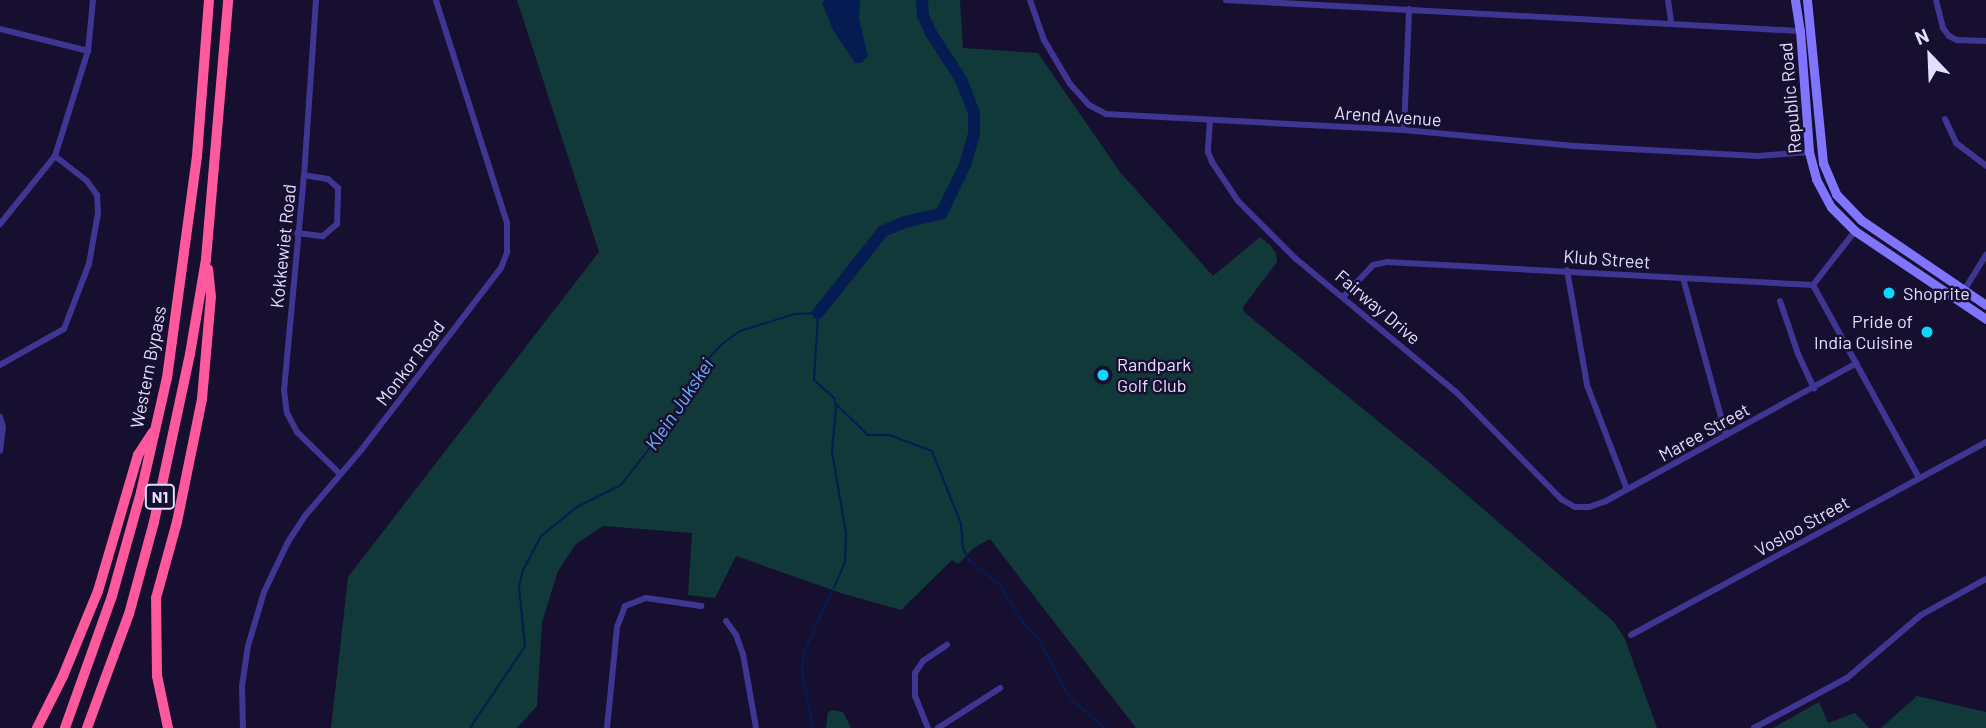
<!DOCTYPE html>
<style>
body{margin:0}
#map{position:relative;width:1986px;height:728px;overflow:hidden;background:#170f2f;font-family:Barlow,sans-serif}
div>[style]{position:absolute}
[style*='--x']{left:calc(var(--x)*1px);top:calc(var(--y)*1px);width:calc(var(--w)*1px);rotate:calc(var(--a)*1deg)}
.green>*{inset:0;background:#11393a}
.water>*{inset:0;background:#051c52}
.stream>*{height:2px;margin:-1px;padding:0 1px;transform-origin:1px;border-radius:1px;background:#051c52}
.river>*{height:12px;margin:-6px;padding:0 6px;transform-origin:6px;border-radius:6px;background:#051c52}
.minor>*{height:6px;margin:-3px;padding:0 3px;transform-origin:3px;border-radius:3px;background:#3f3693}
.secondary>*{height:9px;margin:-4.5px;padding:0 4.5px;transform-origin:4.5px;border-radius:4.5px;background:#8175ff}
.motorway>*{height:10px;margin:-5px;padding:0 5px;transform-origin:5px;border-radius:5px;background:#ff599d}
.dots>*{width:19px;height:19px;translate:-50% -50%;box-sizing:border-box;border:4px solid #170f2f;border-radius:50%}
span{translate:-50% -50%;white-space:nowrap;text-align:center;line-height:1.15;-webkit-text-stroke:5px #170f2f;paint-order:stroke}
.shield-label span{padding:2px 5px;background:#170f2f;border:2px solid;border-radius:5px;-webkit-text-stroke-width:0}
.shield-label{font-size:16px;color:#e4deff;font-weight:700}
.street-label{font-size:18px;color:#e4deff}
.poi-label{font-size:18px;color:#e4deff}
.left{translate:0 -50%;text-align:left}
.right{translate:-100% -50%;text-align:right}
.water-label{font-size:19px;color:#6cb1ff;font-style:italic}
.north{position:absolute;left:1895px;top:21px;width:70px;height:70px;-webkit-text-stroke:5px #170f2f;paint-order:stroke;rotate:337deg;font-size:19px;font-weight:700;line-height:28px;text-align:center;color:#e4deff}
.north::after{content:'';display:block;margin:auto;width:24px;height:32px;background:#e4deff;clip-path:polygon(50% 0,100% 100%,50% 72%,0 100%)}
</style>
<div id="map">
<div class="green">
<div style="clip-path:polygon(517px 0,960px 0,963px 48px,1038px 53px,1120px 172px,1213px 276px,1260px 237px,1270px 245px,1276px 253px,1277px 262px,1243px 307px,1244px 312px,1432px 465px,1613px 621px,1625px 639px,1657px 728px,1136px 728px,990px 539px,974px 548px,958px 564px,952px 560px,901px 610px,844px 594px,736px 556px,715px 598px,688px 595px,692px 533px,603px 526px,576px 544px,558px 571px,542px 622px,537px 706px,517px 728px,331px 728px,348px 577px,599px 252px)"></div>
<div style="clip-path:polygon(1917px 696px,1986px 712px,1986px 728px,1881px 728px)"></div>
<div style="clip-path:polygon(1819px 702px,1828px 723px,1855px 713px,1869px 728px,1773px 728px)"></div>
<div style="clip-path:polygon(832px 710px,843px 712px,851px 728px,826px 728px,828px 712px)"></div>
</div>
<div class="water">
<div style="clip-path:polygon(826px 0,860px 0,859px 19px,868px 56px,862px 63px,855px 63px,833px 30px,822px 3px)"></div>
</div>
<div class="stream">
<div style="--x:837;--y:405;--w:43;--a:44.1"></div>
<div style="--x:868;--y:435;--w:21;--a:0"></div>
<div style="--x:889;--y:435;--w:46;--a:20.4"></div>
<div style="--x:932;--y:451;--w:79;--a:68.3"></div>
<div style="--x:961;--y:524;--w:24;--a:85"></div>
<div style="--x:963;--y:548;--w:13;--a:63"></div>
<div style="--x:969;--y:560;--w:38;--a:39"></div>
<div style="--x:999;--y:584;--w:44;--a:58.1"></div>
<div style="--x:1022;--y:621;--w:22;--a:47"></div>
<div style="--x:1037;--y:637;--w:69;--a:61.6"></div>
<div style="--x:1070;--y:698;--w:45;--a:41.4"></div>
<div style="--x:470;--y:728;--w:99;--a:-56.1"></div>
<div style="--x:525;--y:646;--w:59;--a:-95.8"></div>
<div style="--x:519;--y:587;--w:17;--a:-77"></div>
<div style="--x:523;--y:570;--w:38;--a:-62"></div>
<div style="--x:541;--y:536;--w:46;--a:-38.9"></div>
<div style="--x:577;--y:507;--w:49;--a:-26.6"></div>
<div style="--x:621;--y:485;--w:103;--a:-52.1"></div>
<div style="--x:684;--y:404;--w:46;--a:-64"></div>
<div style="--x:704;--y:363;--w:28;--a:-46"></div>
<div style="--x:723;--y:343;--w:21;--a:-35"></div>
<div style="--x:740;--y:331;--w:58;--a:-17.2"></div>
<div style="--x:795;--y:314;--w:23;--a:-2"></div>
<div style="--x:818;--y:313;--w:67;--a:93.4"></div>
<div style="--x:814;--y:380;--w:27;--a:42"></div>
<div style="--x:834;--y:398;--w:9;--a:77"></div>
<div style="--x:836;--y:407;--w:45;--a:95.1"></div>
<div style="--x:832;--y:452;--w:82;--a:80.2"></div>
<div style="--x:846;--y:533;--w:29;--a:92"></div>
<div style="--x:845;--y:562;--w:28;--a:113"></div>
<div style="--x:813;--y:728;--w:58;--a:-100.9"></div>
<div style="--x:802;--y:671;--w:19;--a:-84"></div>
<div style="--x:804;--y:652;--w:67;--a:-65.3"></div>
</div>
<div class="river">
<div style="--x:818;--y:313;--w:105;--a:-51.6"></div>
<div style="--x:883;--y:231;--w:24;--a:-22"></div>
<div style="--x:905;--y:222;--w:37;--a:-13"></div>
<div style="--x:941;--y:214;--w:55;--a:-63.9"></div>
<div style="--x:965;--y:165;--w:32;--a:-74"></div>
<div style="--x:974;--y:134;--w:21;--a:-90"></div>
<div style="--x:974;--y:113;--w:34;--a:-111"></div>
<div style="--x:962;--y:81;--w:57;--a:-122.9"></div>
<div style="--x:931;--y:33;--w:19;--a:-115"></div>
<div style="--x:923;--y:16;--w:16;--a:-94"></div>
</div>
<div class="minor">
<div style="--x:316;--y:0;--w:175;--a:93.9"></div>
<div style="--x:304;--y:175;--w:216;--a:95.3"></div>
<div style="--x:284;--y:390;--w:23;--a:83"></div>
<div style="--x:287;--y:413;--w:21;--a:62"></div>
<div style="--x:297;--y:432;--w:60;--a:44.3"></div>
<div style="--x:1030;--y:0;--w:42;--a:70.7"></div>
<div style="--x:1044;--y:40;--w:51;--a:59.4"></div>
<div style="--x:1070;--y:84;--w:28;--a:48"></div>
<div style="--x:1089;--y:105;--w:19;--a:28"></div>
<div style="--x:1106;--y:114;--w:298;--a:3.1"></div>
<div style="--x:1404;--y:130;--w:171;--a:5.4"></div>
<div style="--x:1574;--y:146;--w:184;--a:3.1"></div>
<div style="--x:1758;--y:156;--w:51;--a:-4.5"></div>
<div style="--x:1226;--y:0;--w:575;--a:3.09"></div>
<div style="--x:1668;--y:0;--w:22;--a:82"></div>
<div style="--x:1936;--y:0;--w:29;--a:76"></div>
<div style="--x:1943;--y:28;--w:10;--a:53"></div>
<div style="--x:1949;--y:36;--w:9;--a:27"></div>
<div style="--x:1957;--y:40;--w:29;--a:2"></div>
<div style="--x:0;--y:29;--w:91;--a:14"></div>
<div style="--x:1945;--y:119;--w:26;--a:65"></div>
<div style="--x:1956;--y:143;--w:38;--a:37"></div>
<div style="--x:1210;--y:120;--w:32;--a:94"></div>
<div style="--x:1208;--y:152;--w:11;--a:68"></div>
<div style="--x:1212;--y:162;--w:47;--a:56.3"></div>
<div style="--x:1238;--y:201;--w:81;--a:45"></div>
<div style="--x:1295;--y:258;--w:209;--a:39.8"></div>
<div style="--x:1456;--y:392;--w:150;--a:45.5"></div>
<div style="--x:1561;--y:499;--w:16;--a:30"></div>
<div style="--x:1575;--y:507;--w:14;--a:0"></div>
<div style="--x:1589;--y:507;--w:18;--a:-19"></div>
<div style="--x:1606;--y:501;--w:286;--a:-28.8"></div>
<div style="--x:1404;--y:130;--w:121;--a:-87.6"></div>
<div style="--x:0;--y:224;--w:87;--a:-51"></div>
<div style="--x:55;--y:156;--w:110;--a:-72.6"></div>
<div style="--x:88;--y:51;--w:51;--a:-84.4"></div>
<div style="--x:297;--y:233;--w:26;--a:7"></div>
<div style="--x:323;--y:236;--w:18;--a:-41"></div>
<div style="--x:337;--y:224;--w:36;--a:-88"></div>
<div style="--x:338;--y:188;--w:13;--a:-138"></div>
<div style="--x:328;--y:179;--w:24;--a:-171"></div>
<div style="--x:1567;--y:270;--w:117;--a:80.1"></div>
<div style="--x:1587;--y:385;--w:111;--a:69"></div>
<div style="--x:1683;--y:278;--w:163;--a:74.7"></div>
<div style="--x:1813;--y:285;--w:220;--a:61.2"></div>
<div style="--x:1813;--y:285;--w:68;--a:-52.1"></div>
<div style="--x:1963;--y:292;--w:44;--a:-58.1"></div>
<div style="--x:1344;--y:296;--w:42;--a:-46.9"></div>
<div style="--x:1373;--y:265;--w:14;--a:-12"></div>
<div style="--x:1387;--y:262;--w:427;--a:3.1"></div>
<div style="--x:1780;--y:301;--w:56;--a:71.2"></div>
<div style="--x:1798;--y:354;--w:38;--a:65"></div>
<div style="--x:0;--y:365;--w:73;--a:-29.4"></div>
<div style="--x:64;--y:329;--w:70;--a:-69"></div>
<div style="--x:89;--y:264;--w:52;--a:-80"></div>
<div style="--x:98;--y:213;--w:18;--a:-93"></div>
<div style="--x:97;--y:195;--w:17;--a:-126"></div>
<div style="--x:87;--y:181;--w:41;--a:-142"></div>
<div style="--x:0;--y:417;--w:10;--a:73"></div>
<div style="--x:3;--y:427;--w:24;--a:97"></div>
<div style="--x:726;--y:621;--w:17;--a:54"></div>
<div style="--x:736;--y:635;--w:20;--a:70"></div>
<div style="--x:743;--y:654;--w:75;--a:80"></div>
<div style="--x:1631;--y:635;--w:404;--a:-28.5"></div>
<div style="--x:243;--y:728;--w:42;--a:-91.4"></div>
<div style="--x:242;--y:686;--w:40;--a:-81.5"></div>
<div style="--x:248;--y:646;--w:56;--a:-73.5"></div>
<div style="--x:264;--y:592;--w:55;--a:-64.4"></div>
<div style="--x:288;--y:542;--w:30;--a:-57"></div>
<div style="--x:304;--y:517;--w:89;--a:-49.5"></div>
<div style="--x:362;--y:449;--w:228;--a:-52.5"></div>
<div style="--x:501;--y:268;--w:17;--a:-69"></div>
<div style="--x:507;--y:252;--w:29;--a:-90"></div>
<div style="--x:507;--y:223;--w:234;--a:-107.7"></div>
<div style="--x:607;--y:728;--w:101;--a:-84.3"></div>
<div style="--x:617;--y:627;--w:22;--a:-69"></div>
<div style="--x:625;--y:606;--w:22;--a:-21"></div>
<div style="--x:646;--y:598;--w:56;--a:8.3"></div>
<div style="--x:928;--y:728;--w:35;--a:-112"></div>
<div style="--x:915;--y:695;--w:22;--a:-90"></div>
<div style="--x:915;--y:673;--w:14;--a:-56"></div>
<div style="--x:923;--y:661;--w:29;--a:-34"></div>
<div style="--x:938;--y:728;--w:74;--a:-32.8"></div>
<div style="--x:1754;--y:728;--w:106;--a:-28.3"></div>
<div style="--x:1847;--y:678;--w:97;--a:-40.4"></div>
<div style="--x:1921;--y:615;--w:74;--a:-29"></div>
</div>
<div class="secondary">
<div style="--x:1795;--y:0;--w:31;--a:81"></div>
<div style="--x:1800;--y:31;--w:121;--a:85.7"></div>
<div style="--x:1809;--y:152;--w:28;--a:75"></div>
<div style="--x:1816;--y:179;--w:32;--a:62"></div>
<div style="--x:1831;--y:207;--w:34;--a:45"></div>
<div style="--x:1855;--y:231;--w:158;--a:33.9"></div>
<div style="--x:1807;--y:0;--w:164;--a:84.4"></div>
<div style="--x:1823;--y:163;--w:34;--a:67"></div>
<div style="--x:1836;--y:194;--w:36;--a:46"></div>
<div style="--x:1861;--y:220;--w:151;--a:34.2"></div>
</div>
<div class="motorway">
<div style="--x:37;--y:728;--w:58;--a:-63.4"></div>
<div style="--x:63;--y:676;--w:92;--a:-67.6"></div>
<div style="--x:98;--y:591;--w:142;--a:-73.6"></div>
<div style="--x:138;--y:455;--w:27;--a:-57"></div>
<div style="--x:65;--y:728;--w:140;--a:-70.4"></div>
<div style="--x:112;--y:596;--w:108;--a:-74.4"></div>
<div style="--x:141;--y:492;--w:117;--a:-77.2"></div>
<div style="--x:167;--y:378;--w:224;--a:-82.3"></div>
<div style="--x:197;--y:156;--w:156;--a:-85.6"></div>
<div style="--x:87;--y:728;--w:121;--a:-69.8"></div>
<div style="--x:129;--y:614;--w:95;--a:-74.8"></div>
<div style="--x:154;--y:522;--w:172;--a:-77.9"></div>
<div style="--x:190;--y:354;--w:96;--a:-80.4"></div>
<div style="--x:206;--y:259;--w:260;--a:-85.1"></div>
<div style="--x:168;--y:728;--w:53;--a:-101.9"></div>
<div style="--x:157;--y:676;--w:78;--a:-90.7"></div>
<div style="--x:156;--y:598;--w:79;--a:-74.6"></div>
<div style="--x:177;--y:522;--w:126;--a:-78.5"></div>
<div style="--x:202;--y:399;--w:102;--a:-85"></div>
<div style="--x:211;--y:297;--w:28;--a:-96"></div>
</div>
<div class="dots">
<div style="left:1889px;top:293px;background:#0ad7ff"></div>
<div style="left:1927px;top:332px;background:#0ad7ff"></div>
<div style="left:1103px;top:375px;background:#0ad7ff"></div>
</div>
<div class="shield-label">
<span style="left:160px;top:497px">N1</span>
</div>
<div class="street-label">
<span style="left:1790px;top:98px;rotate:-95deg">Republic Road</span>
<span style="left:1388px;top:116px;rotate:4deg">Arend Avenue</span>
<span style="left:283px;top:246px;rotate:-84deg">Kokkewiet Road</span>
<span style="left:1607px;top:259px;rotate:4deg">Klub Street</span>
<span style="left:1378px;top:307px;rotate:40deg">Fairway Drive</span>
<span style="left:410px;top:363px;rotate:-53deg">Monkor Road</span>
<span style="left:148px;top:367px;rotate:-79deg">Western Bypass</span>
<span style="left:1704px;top:432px;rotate:-29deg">Maree Street</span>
<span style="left:1802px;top:526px;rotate:-29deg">Vosloo Street</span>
</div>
<div class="poi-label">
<span class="left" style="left:1903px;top:293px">Shoprite</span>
<span class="right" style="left:1913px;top:332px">Pride of<br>India Cuisine</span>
<span class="left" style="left:1117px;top:375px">Randpark<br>Golf Club</span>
</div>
<div class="water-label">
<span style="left:679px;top:404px;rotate:-56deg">Klein Jukskei</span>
</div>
<div class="north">N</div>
</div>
